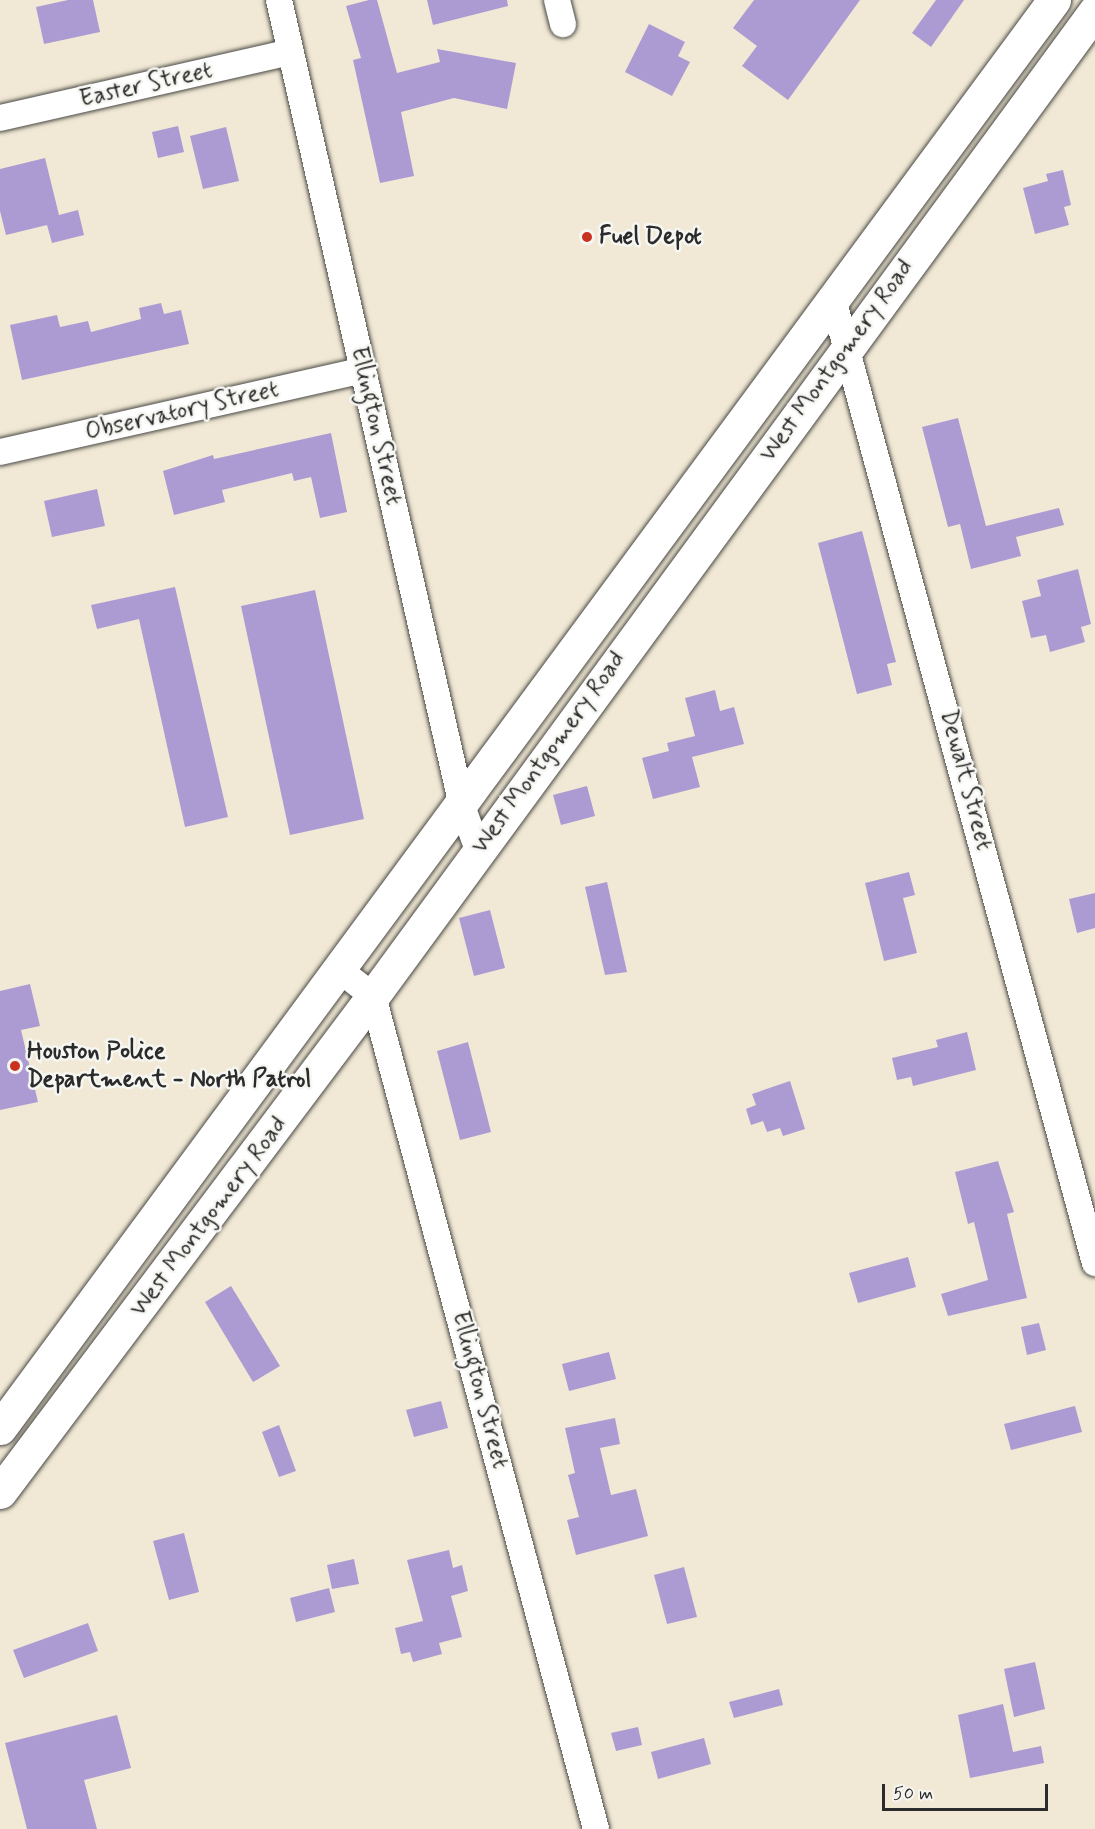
<!DOCTYPE html>
<style>
body{margin:0}
#map{position:relative;width:1095px;height:1829px;overflow:hidden;background:#f1e9d5;font-family:Mynerve,sans-serif}
div>[style]{position:absolute}
[style*='--x']{left:calc(var(--x)*1px);top:calc(var(--y)*1px);width:calc(var(--w)*1px);rotate:calc(var(--a)*1deg)}
.building>*{inset:0;background:#ac9bd3}
.roads{filter:drop-shadow(0 0 2px #494844) drop-shadow(0 0 2px #494844)}
.minor>*{height:26px;margin:-13px;padding:0 13px;transform-origin:13px;border-radius:13px;background:#fff}
.major>*{height:33px;margin:-16.5px;padding:0 16.5px;transform-origin:16.5px;border-radius:16.5px;background:#fff}
.dots>*{width:16px;height:16px;translate:-50% -50%;box-sizing:border-box;border:3px solid #f6f6f2;border-radius:50%}
span{translate:-50% -50%;white-space:nowrap;text-align:center;line-height:1.15;-webkit-text-stroke:5px #f6f6f2;paint-order:stroke}
.street-label{font-size:24px;color:#2b2b2b}
.poi-label{font-size:24px;color:#2b2b2b;font-weight:700}
.left{translate:0 -50%;text-align:left}
.scale{position:absolute;left:882px;top:1784px;width:166px;height:27px;box-sizing:border-box;border:3px solid #2b2b2b;border-top:0;padding-left:8px;font-size:18px;line-height:21px;white-space:nowrap;color:#2b2b2b;-webkit-text-stroke:4px #f6f6f2;paint-order:stroke}
</style>
<div id="map">
<div class="building">
<div style="clip-path:polygon(68px 0,93px 0,100px 32px,44px 44px,36px 7px)"></div>
<div style="clip-path:polygon(369px 0,377px 0,397px 73px,440px 62px,437px 49px,516px 63px,507px 109px,454px 98px,401px 112px,414px 176px,380px 183px,353px 60px,361px 58px,346px 6px)"></div>
<div style="clip-path:polygon(427px 0,507px 0,508px 6px,433px 25px)"></div>
<div style="clip-path:polygon(754px 0,860px 0,788px 100px,742px 66px,757px 46px,733px 28px)"></div>
<div style="clip-path:polygon(936px 0,964px 0,931px 47px,912px 33px)"></div>
<div style="clip-path:polygon(649px 24px,685px 42px,678px 56px,690px 62px,672px 96px,625px 72px)"></div>
<div style="clip-path:polygon(178px 126px,184px 152px,158px 158px,152px 132px)"></div>
<div style="clip-path:polygon(226px 127px,239px 181px,203px 189px,190px 136px)"></div>
<div style="clip-path:polygon(45px 158px,59px 215px,78px 210px,84px 235px,52px 243px,47px 225px,6px 235px,0 211px,0 169px)"></div>
<div style="clip-path:polygon(1063px 170px,1071px 205px,1064px 207px,1069px 225px,1035px 234px,1023px 188px,1048px 181px,1046px 174px)"></div>
<div style="clip-path:polygon(161px 303px,164px 314px,181px 310px,189px 344px,22px 380px,10px 325px,57px 315px,60px 327px,88px 321px,91px 332px,141px 319px,139px 308px)"></div>
<div style="clip-path:polygon(958px 418px,986px 526px,1059px 508px,1064px 525px,1016px 537px,1021px 556px,971px 569px,960px 524px,948px 527px,922px 427px)"></div>
<div style="clip-path:polygon(331px 433px,347px 512px,320px 518px,311px 477px,294px 481px,292px 473px,222px 490px,225px 502px,174px 515px,163px 471px,213px 455px,214px 459px)"></div>
<div style="clip-path:polygon(97px 489px,105px 526px,52px 537px,44px 501px)"></div>
<div style="clip-path:polygon(862px 531px,896px 662px,887px 664px,892px 685px,857px 694px,818px 543px)"></div>
<div style="clip-path:polygon(1078px 569px,1091px 624px,1081px 627px,1085px 642px,1050px 652px,1046px 635px,1031px 638px,1022px 601px,1041px 596px,1037px 580px)"></div>
<div style="clip-path:polygon(175px 587px,228px 817px,185px 827px,139px 619px,97px 629px,91px 605px)"></div>
<div style="clip-path:polygon(315px 590px,364px 819px,290px 835px,241px 606px)"></div>
<div style="clip-path:polygon(715px 690px,720px 711px,734px 707px,744px 744px,692px 757px,700px 787px,653px 799px,642px 758px,669px 751px,667px 743px,695px 736px,685px 698px)"></div>
<div style="clip-path:polygon(587px 786px,595px 816px,561px 825px,553px 795px)"></div>
<div style="clip-path:polygon(909px 872px,915px 895px,903px 898px,917px 953px,884px 961px,865px 883px)"></div>
<div style="clip-path:polygon(607px 882px,627px 972px,605px 975px,585px 887px)"></div>
<div style="clip-path:polygon(1095px 893px,1095px 928px,1077px 933px,1069px 899px)"></div>
<div style="clip-path:polygon(490px 910px,505px 968px,474px 976px,459px 918px)"></div>
<div style="clip-path:polygon(30px 984px,40px 1026px,21px 1030px,38px 1102px,0 1110px,0 991px)"></div>
<div style="clip-path:polygon(967px 1032px,976px 1070px,913px 1086px,911px 1077px,897px 1080px,892px 1058px,938px 1047px,936px 1040px)"></div>
<div style="clip-path:polygon(468px 1042px,491px 1132px,460px 1140px,437px 1051px)"></div>
<div style="clip-path:polygon(790px 1081px,805px 1129px,783px 1136px,780px 1128px,767px 1132px,763px 1121px,751px 1125px,746px 1109px,756px 1105px,752px 1094px)"></div>
<div style="clip-path:polygon(998px 1161px,1014px 1212px,1007px 1214px,1027px 1298px,948px 1316px,941px 1294px,988px 1280px,974px 1222px,968px 1224px,955px 1172px)"></div>
<div style="clip-path:polygon(908px 1257px,916px 1287px,858px 1303px,849px 1273px)"></div>
<div style="clip-path:polygon(231px 1286px,280px 1366px,253px 1382px,205px 1302px)"></div>
<div style="clip-path:polygon(1039px 1323px,1046px 1350px,1027px 1355px,1021px 1327px)"></div>
<div style="clip-path:polygon(609px 1352px,616px 1379px,569px 1391px,562px 1364px)"></div>
<div style="clip-path:polygon(441px 1401px,448px 1428px,414px 1437px,406px 1410px)"></div>
<div style="clip-path:polygon(1075px 1406px,1082px 1432px,1011px 1450px,1004px 1424px)"></div>
<div style="clip-path:polygon(615px 1418px,620px 1444px,600px 1448px,611px 1495px,636px 1489px,648px 1536px,576px 1555px,567px 1520px,579px 1517px,568px 1475px,575px 1473px,565px 1428px)"></div>
<div style="clip-path:polygon(279px 1425px,296px 1471px,279px 1477px,262px 1432px)"></div>
<div style="clip-path:polygon(184px 1533px,199px 1592px,169px 1600px,153px 1541px)"></div>
<div style="clip-path:polygon(449px 1550px,453px 1568px,462px 1565px,468px 1591px,451px 1596px,462px 1637px,439px 1643px,442px 1654px,413px 1662px,410px 1652px,401px 1654px,395px 1628px,423px 1621px,407px 1560px)"></div>
<div style="clip-path:polygon(354px 1559px,359px 1584px,332px 1589px,327px 1565px)"></div>
<div style="clip-path:polygon(684px 1567px,697px 1617px,667px 1624px,654px 1575px)"></div>
<div style="clip-path:polygon(329px 1588px,335px 1612px,296px 1622px,290px 1598px)"></div>
<div style="clip-path:polygon(88px 1623px,98px 1651px,24px 1678px,13px 1650px)"></div>
<div style="clip-path:polygon(1035px 1662px,1045px 1709px,1014px 1717px,1004px 1669px)"></div>
<div style="clip-path:polygon(779px 1689px,783px 1705px,734px 1718px,729px 1702px)"></div>
<div style="clip-path:polygon(1003px 1704px,1013px 1752px,1041px 1746px,1044px 1763px,970px 1778px,958px 1715px)"></div>
<div style="clip-path:polygon(117px 1715px,131px 1768px,84px 1780px,97px 1829px,27px 1829px,5px 1743px)"></div>
<div style="clip-path:polygon(638px 1727px,642px 1745px,616px 1751px,611px 1733px)"></div>
<div style="clip-path:polygon(704px 1738px,711px 1764px,658px 1779px,651px 1752px)"></div>
</div>
<div class="roads">
<div class="minor">
<div style="--x:279;--y:0;--w:827;--a:77.21"></div>
<div style="--x:462;--y:806;--w:47;--a:70"></div>
<div style="--x:557;--y:0;--w:25;--a:76"></div>
<div style="--x:0;--y:118;--w:298;--a:-12.8"></div>
<div style="--x:833;--y:299;--w:999;--a:74.8"></div>
<div style="--x:0;--y:452;--w:372;--a:-12.7"></div>
<div style="--x:337;--y:968;--w:46;--a:37.9"></div>
<div style="--x:373;--y:996;--w:862;--a:75.01"></div>
</div>
<div class="major">
<div style="--x:0;--y:1428;--w:1775;--a:-53.57"></div>
<div style="--x:0;--y:1492;--w:621;--a:-53.06"></div>
<div style="--x:373;--y:996;--w:1221;--a:-53.76"></div>
</div>
</div>
<div class="dots">
<div style="left:587px;top:237px;background:#c8321e"></div>
<div style="left:15px;top:1066px;background:#c8321e"></div>
</div>
<div class="street-label">
<span style="left:146px;top:85px;rotate:-13deg">Easter Street</span>
<span style="left:837px;top:361px;rotate:-54deg">West Montgomery Road</span>
<span style="left:182px;top:411px;rotate:-13deg">Observatory Street</span>
<span style="left:376px;top:426px;rotate:77deg">Ellington Street</span>
<span style="left:549px;top:753px;rotate:-54deg">West Montgomery Road</span>
<span style="left:966px;top:780px;rotate:75deg">Dewalt Street</span>
<span style="left:209px;top:1217px;rotate:-53deg">West Montgomery Road</span>
<span style="left:480px;top:1390px;rotate:75deg">Ellington Street</span>
</div>
<div class="poi-label">
<span class="left" style="left:599px;top:237px">Fuel Depot</span>
<span class="left" style="left:27px;top:1066px">Houston Police<br>Department - North Patrol</span>
</div>
<div class="scale">50 m</div>
</div>
